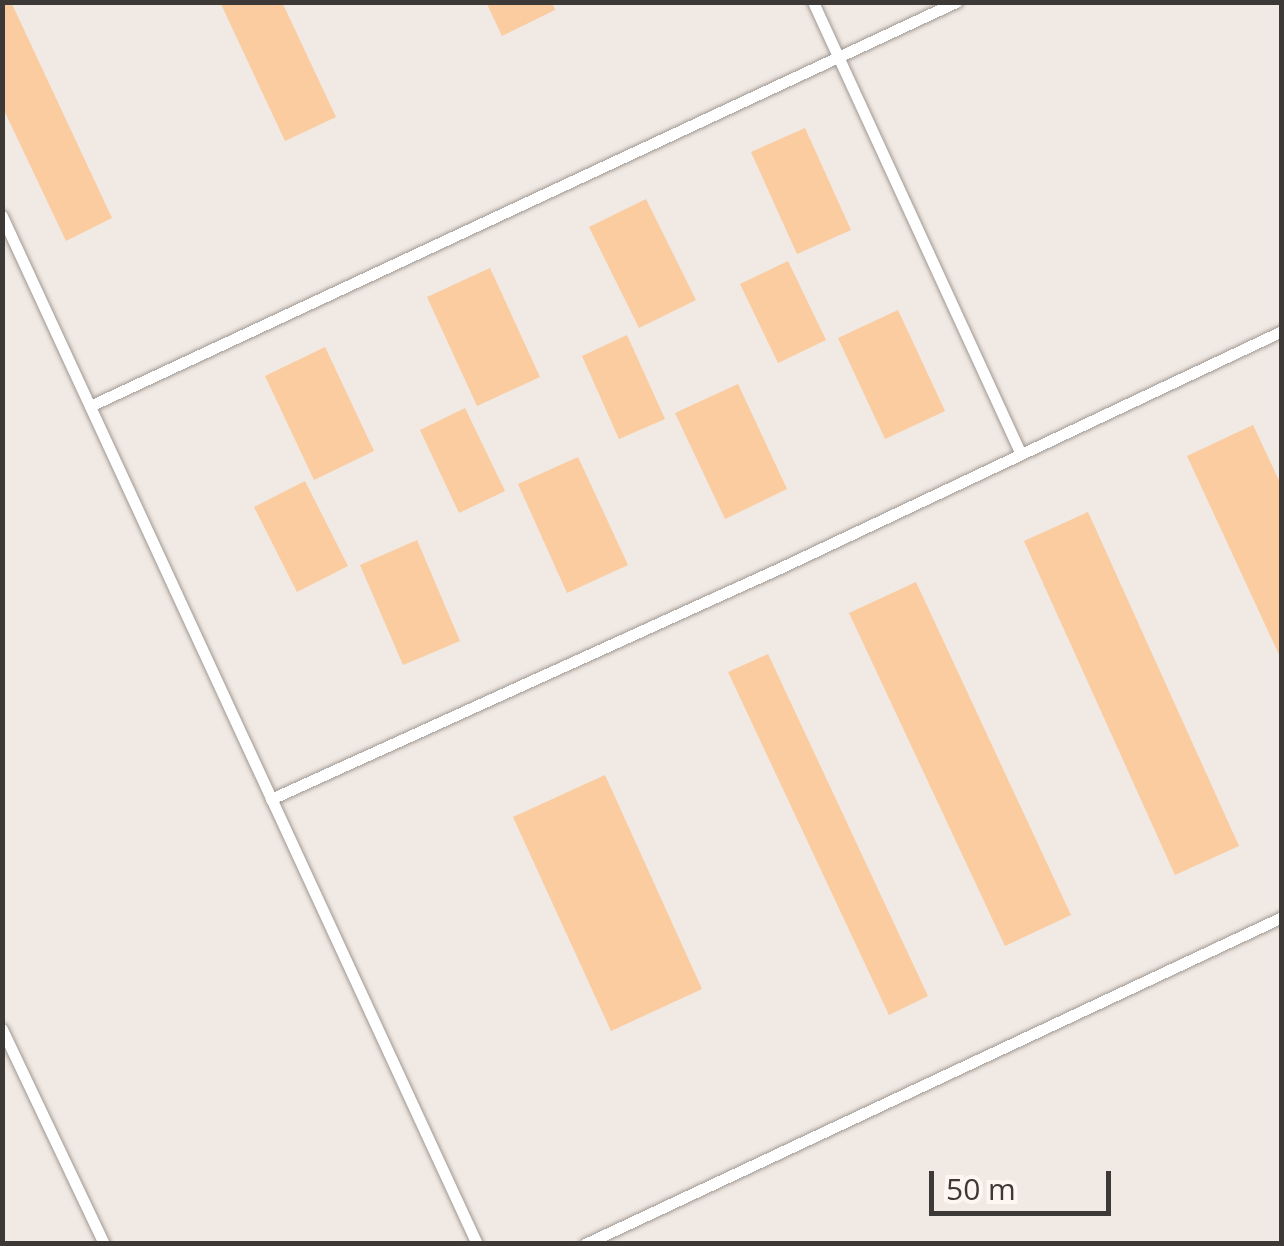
<!DOCTYPE html>
<style>
body{margin:0}
#map{position:relative;width:1284px;height:1246px;overflow:hidden;background:#f1e9e3;font-family:"Open Sans",sans-serif}
div>[style]{position:absolute}
[style*='--x']{left:calc(var(--x)*1px);top:calc(var(--y)*1px);width:calc(var(--w)*1px);rotate:calc(var(--a)*1deg)}
.building>*{inset:0;background:#facca0}
.roads{filter:drop-shadow(0 0 2px #9f9892) drop-shadow(0 0 2px #9f9892)}
.service>*{height:11px;margin:-5.5px;padding:0 5.5px;transform-origin:5.5px;border-radius:5.5px;background:#fff}
span{translate:-50% -50%;white-space:nowrap;text-align:center;line-height:1.15;-webkit-text-stroke:10px #fef6f0;paint-order:stroke}
.frame{position:absolute;inset:0;border:5px solid #3c3936;pointer-events:none}
.scale{position:absolute;left:929px;top:1171px;width:182px;height:45px;box-sizing:border-box;border:5px solid #3c3936;border-top:0;padding-left:12px;font-size:30px;line-height:35px;white-space:nowrap;color:#3c3936;-webkit-text-stroke:8px #fef6f0;paint-order:stroke}
</style>
<div id="map">
<div class="building">
<div style="clip-path:polygon(2px 2px,11px 2px,112px 218px,66px 241px,2px 106px)"></div>
<div style="clip-path:polygon(220px 2px,282px 2px,336px 117px,285px 141px)"></div>
<div style="clip-path:polygon(486px 2px,552px 2px,555px 10px,502px 36px)"></div>
<div style="clip-path:polygon(805px 128px,851px 230px,797px 254px,751px 152px)"></div>
<div style="clip-path:polygon(646px 199px,696px 300px,639px 328px,589px 227px)"></div>
<div style="clip-path:polygon(788px 261px,826px 340px,778px 363px,740px 284px)"></div>
<div style="clip-path:polygon(490px 268px,540px 377px,477px 406px,427px 297px)"></div>
<div style="clip-path:polygon(898px 310px,945px 411px,885px 439px,838px 338px)"></div>
<div style="clip-path:polygon(627px 335px,665px 419px,619px 439px,582px 356px)"></div>
<div style="clip-path:polygon(325px 347px,374px 451px,314px 480px,265px 376px)"></div>
<div style="clip-path:polygon(738px 384px,787px 489px,725px 519px,675px 413px)"></div>
<div style="clip-path:polygon(465px 408px,505px 491px,459px 513px,420px 430px)"></div>
<div style="clip-path:polygon(1253px 425px,1282px 487px,1282px 661px,1187px 456px)"></div>
<div style="clip-path:polygon(578px 457px,628px 565px,567px 593px,518px 484px)"></div>
<div style="clip-path:polygon(305px 481px,348px 566px,297px 592px,254px 507px)"></div>
<div style="clip-path:polygon(1088px 512px,1239px 846px,1175px 875px,1024px 541px)"></div>
<div style="clip-path:polygon(417px 540px,460px 641px,403px 665px,360px 565px)"></div>
<div style="clip-path:polygon(916px 582px,1071px 915px,1005px 946px,849px 613px)"></div>
<div style="clip-path:polygon(768px 654px,928px 996px,889px 1015px,728px 672px)"></div>
<div style="clip-path:polygon(605px 775px,702px 989px,611px 1031px,513px 817px)"></div>
</div>
<div class="roads">
<div class="service">
<div style="--x:813;--y:2;--w:495;--a:65.3"></div>
<div style="--x:2;--y:216;--w:1132;--a:65.2"></div>
<div style="--x:90;--y:406;--w:956;--a:-25.01"></div>
<div style="--x:271;--y:799;--w:561;--a:-24.42"></div>
<div style="--x:782;--y:567;--w:553;--a:-25.27"></div>
<div style="--x:2;--y:1029;--w:238;--a:64.6"></div>
<div style="--x:585;--y:1244;--w:770;--a:-25.13"></div>
</div>
</div>
<div class="frame"></div>
<div class="scale">50 m</div>
</div>
